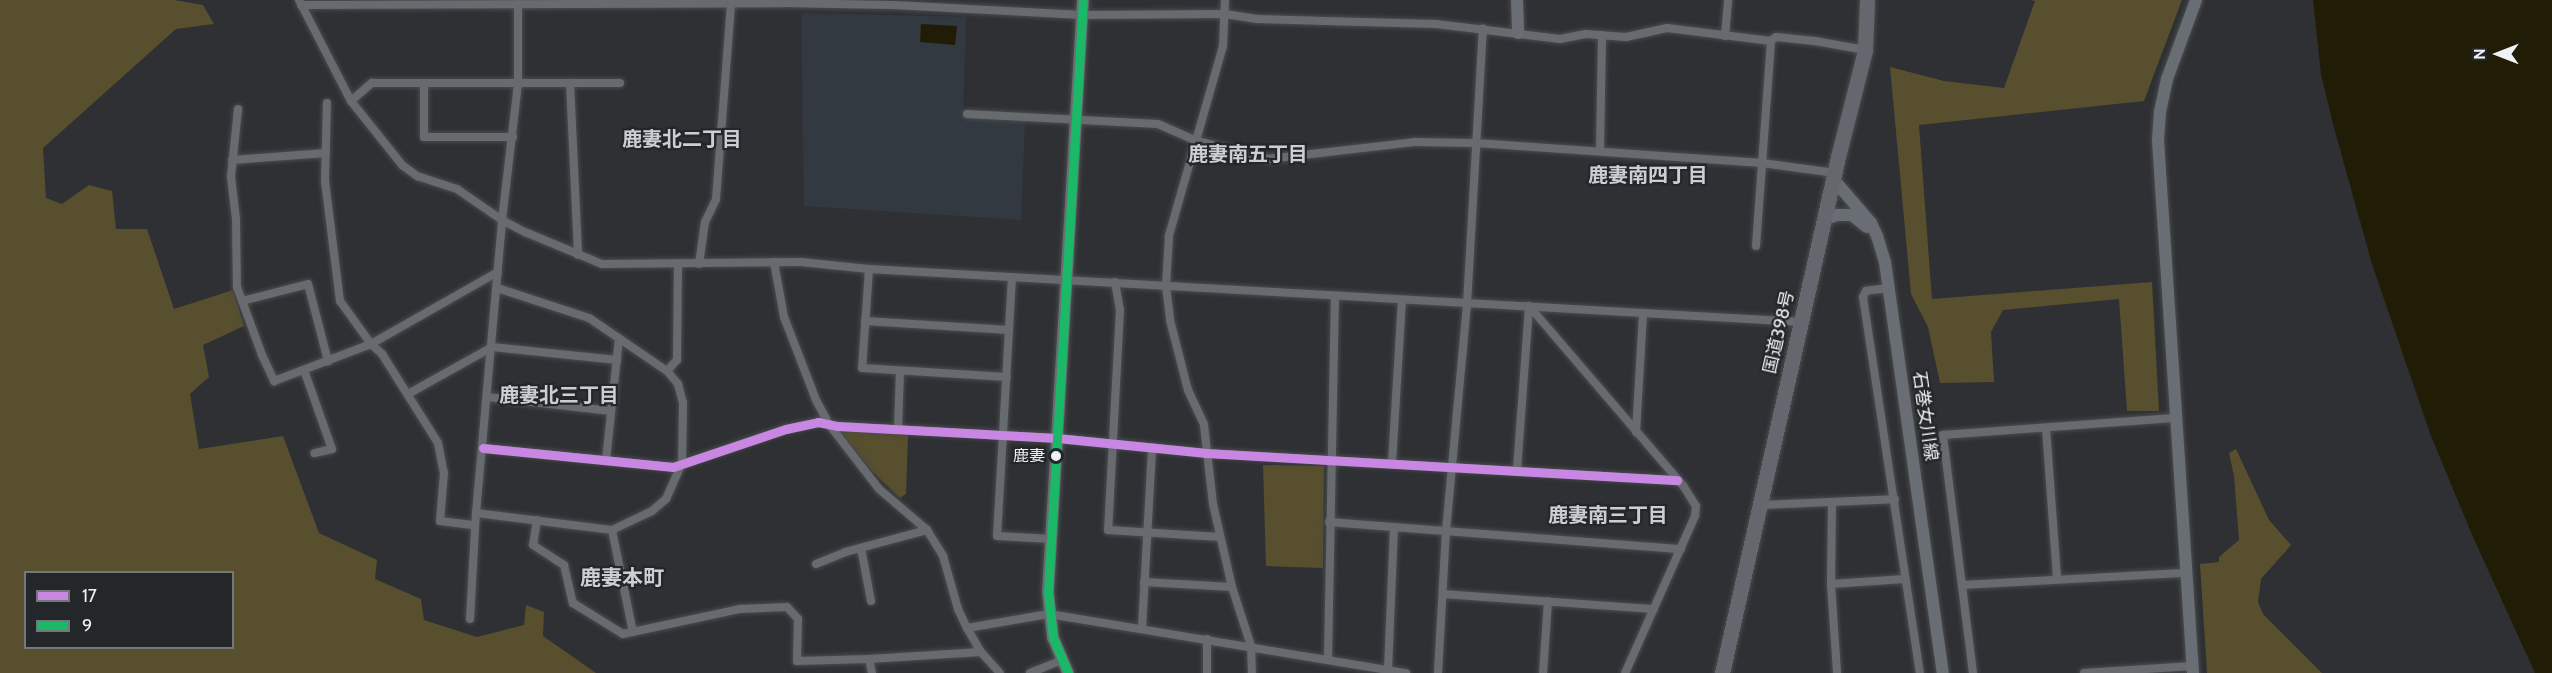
<!DOCTYPE html>
<meta charset="utf-8">
<style>
body{margin:0}
#map{position:relative;width:2552px;height:673px;overflow:hidden;background:#2e3033;font-family:Cabin,"Noto Sans JP",sans-serif}
div>[style]{position:absolute}
[style*='--x']{left:calc(var(--x)*1px);top:calc(var(--y)*1px);width:calc(var(--w)*1px);rotate:calc(var(--a)*1deg)}
.built>*{inset:0;background:#323941}
.green>*{inset:0;background:#574f2e}
.water>*{inset:0;background:#211c06}
.roads{filter:drop-shadow(0 0 2px #4a4b4d) drop-shadow(0 0 2px #4a4b4d)}
.street>*{height:8px;margin:-4px;padding:0 4px;transform-origin:4px;border-radius:4px;background:#676b70}
.secondary>*{height:12px;margin:-6px;padding:0 6px;transform-origin:6px;border-radius:6px;background:#696d74}
.highway>*{height:15px;margin:-7.5px;padding:0 7.5px;transform-origin:7.5px;border-radius:7.5px;background:#64686e}
.bus-1>*{height:9px;margin:-4.5px;padding:0 4.5px;transform-origin:4.5px;border-radius:4.5px;background:#c787e3}
.bus-2>*{height:9px;margin:-4.5px;padding:0 4.5px;transform-origin:4.5px;border-radius:4.5px;background:#1ab867}
.dots>*{width:16px;height:16px;translate:-50% -50%;box-sizing:border-box;border:3px solid #24272a;border-radius:50%}
span{translate:-50% -50%;white-space:nowrap;text-align:center;line-height:1.15;-webkit-text-stroke:4.5px #24272a;paint-order:stroke}
.bus-label{font-size:16px;color:#eff1f4}
.right{translate:-100% -50%;text-align:right}
.street-label{font-size:18px;color:#eff1f4}
.neighbourhood-label{font-size:20px;color:#cbcfd4;font-weight:700}
.quarter-label{font-size:21px;color:#cbcfd4;font-weight:700}
.legend{position:absolute;left:24px;top:571px;width:210px;height:78px;box-sizing:border-box;background:#24272a;border:2px solid #75787b;margin:0;padding:8px 10px;list-style:none;font-size:18px;color:#eff1f4}
.legend li{display:flex;align-items:center;gap:12px;height:30px}
.legend b{width:30px;border:2px solid #75787b}
.north{position:absolute;left:2468px;top:24px;width:60px;height:60px;-webkit-text-stroke:4px #24272a;paint-order:stroke;rotate:270deg;font-size:16px;font-weight:700;line-height:24px;text-align:center;color:#eff1f4}
.north::after{content:'';display:block;margin:auto;width:21px;height:27px;background:#eff1f4;clip-path:polygon(50% 0,100% 100%,50% 72%,0 100%)}
</style>
<div id="map">
<div class="built">
<div style="clip-path:polygon(801px 13px,966px 17px,963px 117px,1025px 122px,1021px 220px,804px 206px)"></div>
</div>
<div class="green">
<div style="clip-path:polygon(evenodd,0 0,174px 0,203px 5px,214px 24px,176px 29px,43px 148px,46px 198px,62px 204px,89px 185px,112px 191px,116px 229px,147px 229px,174px 309px,233px 290px,244px 326px,203px 345px,209px 377px,190px 394px,199px 449px,283px 436px,319px 533px,377px 560px,375px 579px,421px 599px,424px 620px,477px 637px,524px 625px,526px 605px,544px 612px,543px 636px,596px 673px,0 673px,0 0,26px 572px,232px 572px,232px 648px,26px 648px,26px 572px)"></div>
<div style="clip-path:polygon(2029px 0,2182px 0,2144px 101px,1919px 125px,1932px 299px,2152px 282px,2159px 411px,2127px 411px,2119px 299px,2003px 310px,1991px 332px,1994px 382px,1940px 383px,1928px 327px,1911px 294px,1890px 67px,1944px 81px,2004px 88px,2035px 1px)"></div>
<div style="clip-path:polygon(839px 430px,908px 435px,906px 494px,900px 498px,871px 470px)"></div>
<div style="clip-path:polygon(2236px 449px,2269px 520px,2291px 545px,2261px 579px,2258px 602px,2263px 614px,2322px 673px,2207px 673px,2200px 564px,2219px 562px,2219px 557px,2239px 540px,2234px 476px,2229px 453px)"></div>
<div style="clip-path:polygon(1263px 465px,1324px 466px,1323px 568px,1266px 566px)"></div>
</div>
<div class="water">
<div style="clip-path:polygon(2313px 0,2552px 0,2552px 673px,2535px 673px,2473px 537px,2431px 436px,2372px 264px,2333px 124px,2321px 74px)"></div>
<div style="clip-path:polygon(921px 24px,957px 26px,955px 45px,920px 42px)"></div>
</div>
<div class="roads">
<div class="street">
<div style="--x:299;--y:0;--w:114;--a:62.8"></div>
<div style="--x:351;--y:101;--w:82;--a:51.4"></div>
<div style="--x:402;--y:165;--w:19;--a:36"></div>
<div style="--x:417;--y:176;--w:42;--a:18"></div>
<div style="--x:457;--y:189;--w:55;--a:34.6"></div>
<div style="--x:502;--y:220;--w:26;--a:28"></div>
<div style="--x:525;--y:232;--w:83;--a:22.6"></div>
<div style="--x:602;--y:264;--w:199;--a:-0.6"></div>
<div style="--x:801;--y:262;--w:68;--a:5.9"></div>
<div style="--x:869;--y:269;--w:934;--a:3.25"></div>
<div style="--x:1225;--y:0;--w:46;--a:92.5"></div>
<div style="--x:1223;--y:46;--w:198;--a:105.9"></div>
<div style="--x:1169;--y:236;--w:50;--a:93.4"></div>
<div style="--x:1166;--y:286;--w:34;--a:83"></div>
<div style="--x:1170;--y:320;--w:72;--a:75.6"></div>
<div style="--x:1188;--y:390;--w:38;--a:65"></div>
<div style="--x:1204;--y:425;--w:80;--a:83.5"></div>
<div style="--x:1213;--y:504;--w:85;--a:77.1"></div>
<div style="--x:1232;--y:587;--w:62;--a:72.1"></div>
<div style="--x:1251;--y:646;--w:27;--a:88"></div>
<div style="--x:301;--y:5;--w:483;--a:-0.2"></div>
<div style="--x:784;--y:3;--w:110;--a:1"></div>
<div style="--x:894;--y:5;--w:189;--a:3"></div>
<div style="--x:1083;--y:15;--w:142;--a:-0.4"></div>
<div style="--x:1225;--y:14;--w:32;--a:9"></div>
<div style="--x:1257;--y:19;--w:179;--a:1.6"></div>
<div style="--x:1436;--y:24;--w:125;--a:6.9"></div>
<div style="--x:1560;--y:39;--w:26;--a:-11"></div>
<div style="--x:1586;--y:34;--w:40;--a:4.3"></div>
<div style="--x:1626;--y:37;--w:42;--a:-12.4"></div>
<div style="--x:1667;--y:28;--w:105;--a:7.1"></div>
<div style="--x:1771;--y:41;--w:6;--a:-39"></div>
<div style="--x:1776;--y:37;--w:39;--a:6"></div>
<div style="--x:1815;--y:41;--w:51;--a:10.2"></div>
<div style="--x:1725;--y:36;--w:36;--a:-85"></div>
<div style="--x:424;--y:83;--w:54;--a:90"></div>
<div style="--x:424;--y:137;--w:89;--a:0"></div>
<div style="--x:570;--y:83;--w:172;--a:87.3"></div>
<div style="--x:351;--y:101;--w:28;--a:-41"></div>
<div style="--x:372;--y:83;--w:248;--a:0"></div>
<div style="--x:327;--y:103;--w:78;--a:91.5"></div>
<div style="--x:325;--y:181;--w:121;--a:82.9"></div>
<div style="--x:340;--y:301;--w:53;--a:54.2"></div>
<div style="--x:371;--y:344;--w:15;--a:42"></div>
<div style="--x:382;--y:354;--w:105;--a:57.8"></div>
<div style="--x:438;--y:443;--w:31;--a:79"></div>
<div style="--x:444;--y:473;--w:48;--a:94.8"></div>
<div style="--x:440;--y:521;--w:35;--a:7"></div>
<div style="--x:238;--y:109;--w:68;--a:95.9"></div>
<div style="--x:231;--y:177;--w:42;--a:83.2"></div>
<div style="--x:236;--y:219;--w:68;--a:89.2"></div>
<div style="--x:237;--y:287;--w:72;--a:69.8"></div>
<div style="--x:262;--y:355;--w:29;--a:65"></div>
<div style="--x:274;--y:381;--w:104;--a:-20.9"></div>
<div style="--x:371;--y:344;--w:146;--a:-29.6"></div>
<div style="--x:967;--y:114;--w:191;--a:3"></div>
<div style="--x:1158;--y:124;--w:43;--a:23.6"></div>
<div style="--x:1197;--y:141;--w:73;--a:14.2"></div>
<div style="--x:1268;--y:159;--w:147;--a:-6.6"></div>
<div style="--x:1414;--y:142;--w:62;--a:0.9"></div>
<div style="--x:1476;--y:143;--w:287;--a:4"></div>
<div style="--x:1762;--y:163;--w:74;--a:7.8"></div>
<div style="--x:1600;--y:151;--w:116;--a:-89"></div>
<div style="--x:232;--y:160;--w:94;--a:-4.3"></div>
<div style="--x:1756;--y:246;--w:206;--a:-85.8"></div>
<div style="--x:774;--y:262;--w:56;--a:79.7"></div>
<div style="--x:784;--y:317;--w:89;--a:68.9"></div>
<div style="--x:816;--y:400;--w:26;--a:62"></div>
<div style="--x:828;--y:423;--w:83;--a:52.3"></div>
<div style="--x:879;--y:489;--w:63;--a:40.5"></div>
<div style="--x:927;--y:530;--w:31;--a:58"></div>
<div style="--x:943;--y:556;--w:55;--a:74.2"></div>
<div style="--x:958;--y:609;--w:21;--a:65"></div>
<div style="--x:967;--y:628;--w:28;--a:60"></div>
<div style="--x:981;--y:652;--w:28;--a:48"></div>
<div style="--x:699;--y:264;--w:42;--a:-81.9"></div>
<div style="--x:705;--y:222;--w:25;--a:-64"></div>
<div style="--x:716;--y:199;--w:197;--a:-85.6"></div>
<div style="--x:869;--y:269;--w:99;--a:94"></div>
<div style="--x:862;--y:368;--w:145;--a:3.6"></div>
<div style="--x:1012;--y:277;--w:259;--a:93.3"></div>
<div style="--x:997;--y:536;--w:54;--a:3.2"></div>
<div style="--x:1115;--y:282;--w:28;--a:80"></div>
<div style="--x:1120;--y:310;--w:220;--a:93.1"></div>
<div style="--x:1108;--y:530;--w:112;--a:3.6"></div>
<div style="--x:1889;--y:288;--w:23;--a:173"></div>
<div style="--x:1866;--y:291;--w:7;--a:117"></div>
<div style="--x:1863;--y:297;--w:380;--a:81.4"></div>
<div style="--x:242;--y:301;--w:68;--a:-14.4"></div>
<div style="--x:308;--y:284;--w:80;--a:75.4"></div>
<div style="--x:1529;--y:306;--w:238;--a:49.4"></div>
<div style="--x:1684;--y:487;--w:22;--a:58"></div>
<div style="--x:1696;--y:506;--w:10;--a:96"></div>
<div style="--x:1695;--y:516;--w:172;--a:114"></div>
<div style="--x:865;--y:321;--w:144;--a:3.6"></div>
<div style="--x:304;--y:370;--w:84;--a:70.5"></div>
<div style="--x:332;--y:449;--w:18;--a:167"></div>
<div style="--x:667;--y:371;--w:15;--a:-48"></div>
<div style="--x:677;--y:360;--w:96;--a:-89.4"></div>
<div style="--x:408;--y:394;--w:96;--a:-29.2"></div>
<div style="--x:492;--y:347;--w:126;--a:5.9"></div>
<div style="--x:487;--y:397;--w:125;--a:6.4"></div>
<div style="--x:2046;--y:428;--w:150;--a:85.8"></div>
<div style="--x:898;--y:430;--w:59;--a:-88.1"></div>
<div style="--x:1636;--y:432;--w:119;--a:-86.6"></div>
<div style="--x:483;--y:448;--w:191;--a:5.7"></div>
<div style="--x:673;--y:467;--w:119;--a:-18.6"></div>
<div style="--x:786;--y:429;--w:33;--a:-12"></div>
<div style="--x:818;--y:422;--w:19;--a:12"></div>
<div style="--x:837;--y:426;--w:220;--a:3.1"></div>
<div style="--x:1057;--y:438;--w:150;--a:5.7"></div>
<div style="--x:1206;--y:453;--w:472;--a:3.3"></div>
<div style="--x:606;--y:460;--w:122;--a:-83.9"></div>
<div style="--x:1392;--y:463;--w:163;--a:-86.5"></div>
<div style="--x:1517;--y:470;--w:164;--a:-85.8"></div>
<div style="--x:1832;--y:502;--w:82;--a:90.7"></div>
<div style="--x:1831;--y:584;--w:89;--a:86.1"></div>
<div style="--x:1760;--y:505;--w:135;--a:-2.5"></div>
<div style="--x:476;--y:513;--w:137;--a:7.1"></div>
<div style="--x:612;--y:530;--w:44;--a:-25.4"></div>
<div style="--x:652;--y:511;--w:18;--a:-41"></div>
<div style="--x:666;--y:499;--w:39;--a:-66"></div>
<div style="--x:682;--y:463;--w:60;--a:-89"></div>
<div style="--x:683;--y:403;--w:20;--a:-105"></div>
<div style="--x:678;--y:384;--w:17;--a:-130"></div>
<div style="--x:667;--y:371;--w:94;--a:-145.8"></div>
<div style="--x:589;--y:318;--w:97;--a:-161.9"></div>
<div style="--x:537;--y:520;--w:25;--a:99"></div>
<div style="--x:533;--y:545;--w:37;--a:33"></div>
<div style="--x:564;--y:565;--w:39;--a:77"></div>
<div style="--x:573;--y:603;--w:59;--a:31.8"></div>
<div style="--x:623;--y:634;--w:120;--a:-12.1"></div>
<div style="--x:740;--y:609;--w:47;--a:-2.4"></div>
<div style="--x:787;--y:607;--w:16;--a:47"></div>
<div style="--x:798;--y:619;--w:42;--a:91.4"></div>
<div style="--x:797;--y:661;--w:72;--a:-1.6"></div>
<div style="--x:869;--y:659;--w:112;--a:-3.6"></div>
<div style="--x:1329;--y:522;--w:353;--a:4.4"></div>
<div style="--x:612;--y:530;--w:104;--a:78.4"></div>
<div style="--x:861;--y:548;--w:54;--a:79.3"></div>
<div style="--x:816;--y:564;--w:31;--a:-22"></div>
<div style="--x:845;--y:552;--w:85;--a:-15"></div>
<div style="--x:1144;--y:582;--w:88;--a:3.3"></div>
<div style="--x:1831;--y:584;--w:74;--a:-3.9"></div>
<div style="--x:1962;--y:585;--w:225;--a:-3.1"></div>
<div style="--x:1443;--y:594;--w:211;--a:4.1"></div>
<div style="--x:470;--y:619;--w:106;--a:-86.8"></div>
<div style="--x:476;--y:513;--w:294;--a:-84.9"></div>
<div style="--x:502;--y:220;--w:137;--a:-83.3"></div>
<div style="--x:518;--y:84;--w:80;--a:-90"></div>
<div style="--x:967;--y:628;--w:83;--a:-9.7"></div>
<div style="--x:1049;--y:614;--w:362;--a:9.4"></div>
<div style="--x:1142;--y:628;--w:181;--a:-86.8"></div>
<div style="--x:1328;--y:658;--w:361;--a:-88.9"></div>
<div style="--x:869;--y:659;--w:14;--a:78"></div>
<div style="--x:1388;--y:670;--w:143;--a:-87.6"></div>
<div style="--x:1030;--y:673;--w:35;--a:-22"></div>
<div style="--x:1207;--y:673;--w:34;--a:-90"></div>
<div style="--x:1438;--y:673;--w:142;--a:-86.8"></div>
<div style="--x:1446;--y:531;--w:228;--a:-84.7"></div>
<div style="--x:1467;--y:304;--w:276;--a:-86.7"></div>
<div style="--x:1543;--y:673;--w:72;--a:-86"></div>
<div style="--x:1973;--y:673;--w:240;--a:-97.2"></div>
<div style="--x:1943;--y:435;--w:234;--a:-4.2"></div>
<div style="--x:2084;--y:673;--w:109;--a:-3.7"></div>
</div>
<div class="secondary">
<div style="--x:1517;--y:0;--w:33;--a:88"></div>
<div style="--x:1834;--y:180;--w:57;--a:49.3"></div>
<div style="--x:1871;--y:223;--w:14;--a:65"></div>
<div style="--x:1877;--y:236;--w:27;--a:73"></div>
<div style="--x:1885;--y:262;--w:415;--a:82"></div>
<div style="--x:1825;--y:219;--w:13;--a:-18"></div>
<div style="--x:1837;--y:215;--w:15;--a:0"></div>
<div style="--x:1852;--y:215;--w:19;--a:39"></div>
<div style="--x:1068;--y:673;--w:38;--a:-113"></div>
<div style="--x:1053;--y:638;--w:46;--a:-96.2"></div>
<div style="--x:1048;--y:592;--w:593;--a:-86.62"></div>
<div style="--x:2193;--y:673;--w:534;--a:-93.76"></div>
<div style="--x:2158;--y:140;--w:28;--a:-86"></div>
<div style="--x:2160;--y:112;--w:34;--a:-78"></div>
<div style="--x:2167;--y:79;--w:84;--a:-69.8"></div>
</div>
<div class="highway">
<div style="--x:1722;--y:673;--w:529;--a:-77.33"></div>
<div style="--x:1838;--y:157;--w:110;--a:-75.8"></div>
<div style="--x:1865;--y:50;--w:50;--a:-87.7"></div>
</div>
</div>
<div class="bus-1">
<div style="--x:483;--y:448;--w:191;--a:5.7"></div>
<div style="--x:673;--y:467;--w:119;--a:-18.6"></div>
<div style="--x:786;--y:429;--w:33;--a:-12"></div>
<div style="--x:818;--y:422;--w:19;--a:12"></div>
<div style="--x:837;--y:426;--w:220;--a:3.1"></div>
<div style="--x:1057;--y:438;--w:150;--a:5.7"></div>
<div style="--x:1206;--y:453;--w:472;--a:3.3"></div>
</div>
<div class="bus-2">
<div style="--x:1068;--y:673;--w:38;--a:-113"></div>
<div style="--x:1053;--y:638;--w:46;--a:-96.2"></div>
<div style="--x:1048;--y:592;--w:593;--a:-86.62"></div>
</div>
<div class="dots">
<div style="left:1056px;top:456px;background:#eff1f4"></div>
</div>
<div class="bus-label">
<span class="right" style="left:1045px;top:456px">鹿妻</span>
</div>
<div class="street-label">
<span style="left:1779px;top:332px;rotate:-77deg">国道398号</span>
<span style="left:1925px;top:416px;rotate:82deg">石巻女川線</span>
</div>
<div class="neighbourhood-label">
<span style="left:682px;top:139px">鹿妻北二丁目</span>
<span style="left:1248px;top:154px">鹿妻南五丁目</span>
<span style="left:1648px;top:175px">鹿妻南四丁目</span>
<span style="left:559px;top:395px">鹿妻北三丁目</span>
<span style="left:1608px;top:515px">鹿妻南三丁目</span>
</div>
<div class="quarter-label">
<span style="left:622px;top:578px">鹿妻本町</span>
</div>
<ul class="legend">
<li><b style="height:8px;background:#c787e3"></b>17</li>
<li><b style="height:8px;background:#1ab867"></b>9</li>
</ul>
<div class="north">N</div>
</div>
